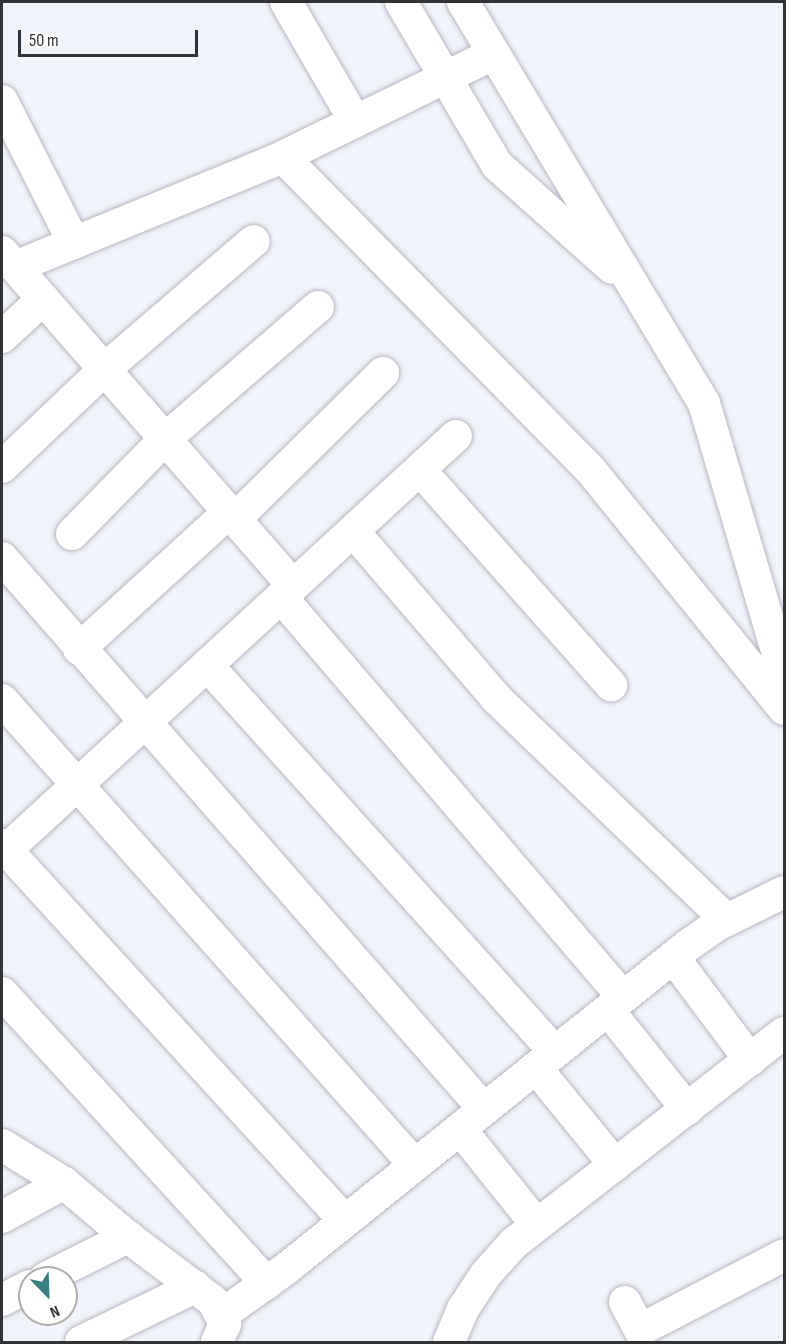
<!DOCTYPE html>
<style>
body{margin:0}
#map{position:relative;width:786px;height:1344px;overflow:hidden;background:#f2f4fb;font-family:"Sofia Sans Condensed",sans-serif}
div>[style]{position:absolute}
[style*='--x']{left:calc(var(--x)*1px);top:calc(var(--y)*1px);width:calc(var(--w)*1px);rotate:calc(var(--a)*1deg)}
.roads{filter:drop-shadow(0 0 2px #b6b7be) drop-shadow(0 0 2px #b6b7be)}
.minor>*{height:32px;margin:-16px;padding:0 16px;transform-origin:16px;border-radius:16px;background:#fff}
span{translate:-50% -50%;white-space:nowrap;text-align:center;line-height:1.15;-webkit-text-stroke:6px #fff;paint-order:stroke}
.frame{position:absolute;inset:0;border:3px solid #323335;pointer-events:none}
.north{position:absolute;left:18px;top:1266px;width:60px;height:60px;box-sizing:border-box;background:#fff;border:2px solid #adadae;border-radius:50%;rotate:157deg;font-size:16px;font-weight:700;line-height:24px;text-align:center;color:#323335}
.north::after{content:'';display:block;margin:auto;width:21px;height:27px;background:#388183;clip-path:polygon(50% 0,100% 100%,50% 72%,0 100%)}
.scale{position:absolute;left:18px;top:30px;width:180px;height:27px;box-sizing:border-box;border:3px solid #323335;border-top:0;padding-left:8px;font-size:18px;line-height:21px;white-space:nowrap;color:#323335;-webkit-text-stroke:4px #fff;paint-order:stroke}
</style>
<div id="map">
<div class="roads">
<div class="minor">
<div style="--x:286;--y:2;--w:138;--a:59.9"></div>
<div style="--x:401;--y:2;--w:189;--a:59.5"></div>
<div style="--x:497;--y:165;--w:154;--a:41.8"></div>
<div style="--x:463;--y:2;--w:468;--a:59"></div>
<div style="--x:704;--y:403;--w:283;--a:73.6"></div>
<div style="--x:2;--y:101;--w:159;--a:63.1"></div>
<div style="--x:283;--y:157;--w:436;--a:45.5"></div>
<div style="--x:589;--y:468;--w:310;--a:51"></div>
<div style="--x:2;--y:252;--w:443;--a:48.9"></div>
<div style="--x:15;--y:267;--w:282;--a:-22.3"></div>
<div style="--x:276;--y:160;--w:242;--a:-26"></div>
<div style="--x:2;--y:337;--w:56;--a:-42.8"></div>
<div style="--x:2;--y:467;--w:142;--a:-43.6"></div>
<div style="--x:105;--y:369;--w:196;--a:-40.7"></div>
<div style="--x:420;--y:470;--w:288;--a:48.4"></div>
<div style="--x:235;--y:519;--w:208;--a:-44.6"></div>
<div style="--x:353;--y:531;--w:220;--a:49.4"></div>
<div style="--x:496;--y:698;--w:320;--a:43.9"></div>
<div style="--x:72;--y:534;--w:133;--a:-45.6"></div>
<div style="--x:165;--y:439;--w:202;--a:-40.8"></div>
<div style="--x:2;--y:558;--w:732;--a:48.82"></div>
<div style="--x:281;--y:597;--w:526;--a:49.47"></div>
<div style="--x:79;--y:649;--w:203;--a:-42.4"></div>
<div style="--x:207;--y:665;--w:520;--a:48.04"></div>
<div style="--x:2;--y:700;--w:622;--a:48.39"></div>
<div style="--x:2;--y:845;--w:509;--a:47.63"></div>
<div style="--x:2;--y:854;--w:617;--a:-42.64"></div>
<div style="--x:673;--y:957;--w:129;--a:53.2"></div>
<div style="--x:2;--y:993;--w:393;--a:47.6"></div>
<div style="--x:608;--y:1010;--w:127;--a:51.4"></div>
<div style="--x:536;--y:1068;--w:125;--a:50.8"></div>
<div style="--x:460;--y:1129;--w:123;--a:51.3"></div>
<div style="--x:2;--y:1145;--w:73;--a:31.5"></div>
<div style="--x:64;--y:1183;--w:84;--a:40.2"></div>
<div style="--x:128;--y:1237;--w:106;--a:37"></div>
<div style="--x:213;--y:1301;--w:26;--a:62"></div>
<div style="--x:225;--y:1324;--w:20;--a:114"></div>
<div style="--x:2;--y:1217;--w:71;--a:-28.7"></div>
<div style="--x:46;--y:1278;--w:92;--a:-26.6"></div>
<div style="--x:2;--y:1300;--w:31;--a:-27"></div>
<div style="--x:625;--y:1302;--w:32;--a:62"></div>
<div style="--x:640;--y:1330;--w:162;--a:-27.5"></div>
<div style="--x:223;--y:1314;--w:79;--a:-35.7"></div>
<div style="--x:287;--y:1268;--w:514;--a:-38.83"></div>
<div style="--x:687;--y:946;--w:39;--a:-35"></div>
<div style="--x:719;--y:924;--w:72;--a:-26.2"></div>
<div style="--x:81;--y:1342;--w:127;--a:-25.8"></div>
<div style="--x:449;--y:1342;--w:36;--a:-67"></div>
<div style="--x:463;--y:1309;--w:42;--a:-56.7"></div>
<div style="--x:486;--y:1274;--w:42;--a:-47.9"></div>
<div style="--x:514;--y:1243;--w:342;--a:-37.9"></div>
</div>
</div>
<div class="frame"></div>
<div class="north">N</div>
<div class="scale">50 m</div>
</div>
